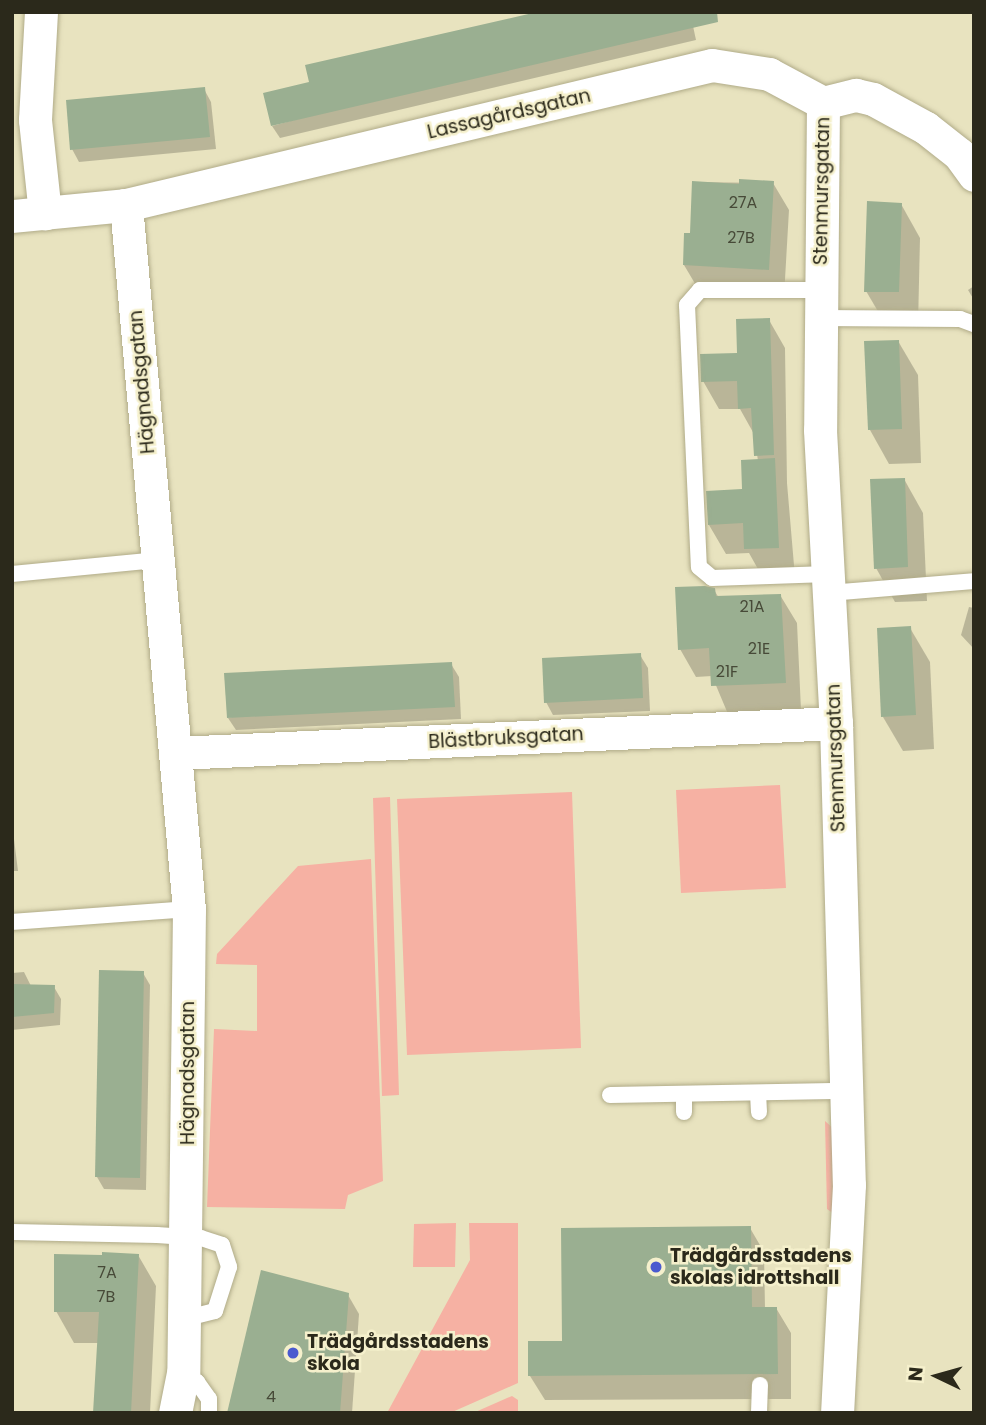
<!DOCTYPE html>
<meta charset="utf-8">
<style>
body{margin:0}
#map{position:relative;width:986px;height:1425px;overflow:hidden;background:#e8e3bf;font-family:Poppins,sans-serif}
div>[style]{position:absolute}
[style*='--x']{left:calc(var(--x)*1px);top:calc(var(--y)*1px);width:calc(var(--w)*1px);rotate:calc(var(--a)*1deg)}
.green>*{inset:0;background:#f6b1a3}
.shadow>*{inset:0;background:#0003}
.building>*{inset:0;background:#9aaf91}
.roads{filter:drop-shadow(0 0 2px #b0ab88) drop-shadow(0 0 2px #b0ab88)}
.lane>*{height:16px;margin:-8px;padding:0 8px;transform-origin:8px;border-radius:8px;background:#fff}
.street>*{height:33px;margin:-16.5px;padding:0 16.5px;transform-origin:16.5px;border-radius:16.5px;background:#fff}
.dots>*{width:19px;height:19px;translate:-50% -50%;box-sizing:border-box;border:4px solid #f5f0cc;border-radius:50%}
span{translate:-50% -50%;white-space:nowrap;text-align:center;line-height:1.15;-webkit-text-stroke:5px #f5f0cc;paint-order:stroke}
.number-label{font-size:16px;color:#474a38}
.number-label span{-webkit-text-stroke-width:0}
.street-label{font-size:19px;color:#2b291b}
.poi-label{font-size:19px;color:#2b291b;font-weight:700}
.left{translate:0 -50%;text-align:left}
.frame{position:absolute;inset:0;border:14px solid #2b291b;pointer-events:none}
.north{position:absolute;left:902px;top:1341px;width:70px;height:70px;-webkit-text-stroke:5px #f5f0cc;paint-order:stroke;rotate:275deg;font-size:19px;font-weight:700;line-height:28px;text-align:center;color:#2b291b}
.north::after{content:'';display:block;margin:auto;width:24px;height:32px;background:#2b291b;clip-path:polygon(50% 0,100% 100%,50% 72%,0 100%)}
</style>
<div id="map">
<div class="green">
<div style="clip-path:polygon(780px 785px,786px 888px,681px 893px,676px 790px)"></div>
<div style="clip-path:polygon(572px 792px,581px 1048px,407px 1055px,397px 799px)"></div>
<div style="clip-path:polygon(390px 797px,399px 1095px,382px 1096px,373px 798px)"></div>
<div style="clip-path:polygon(371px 859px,383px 1181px,348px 1195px,345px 1209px,207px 1207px,214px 1029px,257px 1031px,257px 965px,216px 964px,217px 954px,298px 866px)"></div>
<div style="clip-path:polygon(825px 1121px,834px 1129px,834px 1214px,827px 1209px)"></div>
<div style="clip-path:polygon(456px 1223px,455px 1267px,413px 1267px,414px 1224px)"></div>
<div style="clip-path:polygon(469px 1223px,518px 1223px,518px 1383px,450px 1413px,387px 1413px,470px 1260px)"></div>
<div style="clip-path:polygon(512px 1396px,518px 1400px,518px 1413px,473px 1413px)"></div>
</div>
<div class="shadow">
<div style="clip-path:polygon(690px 12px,696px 40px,280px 138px,272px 126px)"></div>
<div style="clip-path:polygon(204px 89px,211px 102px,216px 149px,79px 162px,72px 149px)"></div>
<div style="clip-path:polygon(694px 182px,773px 183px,789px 210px,784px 297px,700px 292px,684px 265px,691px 235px)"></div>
<div style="clip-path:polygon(901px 204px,920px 238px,918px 326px,886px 325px,866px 291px)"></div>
<div style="clip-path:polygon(974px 286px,974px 300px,968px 290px)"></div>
<div style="clip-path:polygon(769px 320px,785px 348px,787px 483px,795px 577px,763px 578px,749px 553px,726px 554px,709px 525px,744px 491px,758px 461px,754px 434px,740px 409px,719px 409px,703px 381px,738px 355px)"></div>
<div style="clip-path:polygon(898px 341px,918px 375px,921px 463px,889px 464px,870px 430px)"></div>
<div style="clip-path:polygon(904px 479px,923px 513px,927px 601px,895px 602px,876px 568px)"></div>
<div style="clip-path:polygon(714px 590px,719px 598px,780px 595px,797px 623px,801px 710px,728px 714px,712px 676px,696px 677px,680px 649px)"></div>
<div style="clip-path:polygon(969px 607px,974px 608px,974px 649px,961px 635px)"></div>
<div style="clip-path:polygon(910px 628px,930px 662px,934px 749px,903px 751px,883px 717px)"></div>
<div style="clip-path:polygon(640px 655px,648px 668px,650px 711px,553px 715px,546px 702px)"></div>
<div style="clip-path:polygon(451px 664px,459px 677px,461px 719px,236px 730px,228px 718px)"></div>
<div style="clip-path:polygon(12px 823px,18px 871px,12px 871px)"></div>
<div style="clip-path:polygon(24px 972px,31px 986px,54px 987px,61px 999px,60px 1025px,12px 1030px,12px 973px)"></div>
<div style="clip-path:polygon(143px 973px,150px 985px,146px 1190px,104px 1189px,97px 1177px)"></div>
<div style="clip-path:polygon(750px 1228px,764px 1252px,765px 1308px,776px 1308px,791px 1333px,791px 1399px,545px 1400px,530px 1376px)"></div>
<div style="clip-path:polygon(138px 1255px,156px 1286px,150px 1413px,95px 1413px,99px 1343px,74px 1343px,56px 1311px)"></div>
<div style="clip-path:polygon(348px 1295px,359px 1314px,352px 1413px,229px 1413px)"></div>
</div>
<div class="building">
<div style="clip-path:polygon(537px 12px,717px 12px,718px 22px,271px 126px,263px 93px,309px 82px,305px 65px)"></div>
<div style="clip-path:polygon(205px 87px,210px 137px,70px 150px,66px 100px)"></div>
<div style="clip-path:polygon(739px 179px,774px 181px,769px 270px,683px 265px,684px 233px,690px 233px,692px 181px,739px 184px)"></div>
<div style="clip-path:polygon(867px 201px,902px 203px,899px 292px,864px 292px)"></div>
<div style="clip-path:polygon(770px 318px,774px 455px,754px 456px,751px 408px,738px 409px,737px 381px,701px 382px,700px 354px,737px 353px,736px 319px)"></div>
<div style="clip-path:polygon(899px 340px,902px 429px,868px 430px,864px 341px)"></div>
<div style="clip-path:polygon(775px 458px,779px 548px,744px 549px,743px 523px,708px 525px,706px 491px,742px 489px,741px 460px)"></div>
<div style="clip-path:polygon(905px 478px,908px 567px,874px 569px,870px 479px)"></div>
<div style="clip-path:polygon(705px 586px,715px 588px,716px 596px,781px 594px,786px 683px,711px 686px,709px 648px,678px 650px,675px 587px)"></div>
<div style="clip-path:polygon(911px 626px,916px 715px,881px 717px,877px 628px)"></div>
<div style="clip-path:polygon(641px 653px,643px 698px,544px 703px,542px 658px)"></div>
<div style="clip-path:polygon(452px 662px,455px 707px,227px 718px,224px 673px)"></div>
<div style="clip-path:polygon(99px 970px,144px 971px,140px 1178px,95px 1177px)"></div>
<div style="clip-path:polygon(12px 984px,55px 985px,54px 1013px,12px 1017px)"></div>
<div style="clip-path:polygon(751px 1226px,752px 1307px,777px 1307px,778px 1374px,528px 1376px,528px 1341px,562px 1341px,561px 1228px)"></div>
<div style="clip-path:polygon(102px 1252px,139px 1254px,131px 1413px,93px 1413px,99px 1312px,54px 1312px,54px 1254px,102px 1255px)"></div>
<div style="clip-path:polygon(261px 1270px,349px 1293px,340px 1413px,227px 1413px)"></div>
</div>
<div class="roads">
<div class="lane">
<div style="--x:821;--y:290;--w:121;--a:180"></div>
<div style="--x:700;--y:290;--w:20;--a:131"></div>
<div style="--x:687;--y:305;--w:262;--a:87.4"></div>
<div style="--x:699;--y:567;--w:17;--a:40"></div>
<div style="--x:712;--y:578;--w:116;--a:-2"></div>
<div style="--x:820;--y:318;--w:140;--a:0.4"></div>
<div style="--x:960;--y:319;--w:15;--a:20"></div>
<div style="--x:12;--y:574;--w:147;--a:-5.5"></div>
<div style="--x:829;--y:593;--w:145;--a:-4.7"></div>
<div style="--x:12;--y:922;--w:177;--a:-4.2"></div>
<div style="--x:758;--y:1093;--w:19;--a:87"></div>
<div style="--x:684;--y:1094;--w:18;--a:90"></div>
<div style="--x:610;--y:1095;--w:237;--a:-1"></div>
<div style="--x:12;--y:1232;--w:145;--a:1.2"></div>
<div style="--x:157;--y:1235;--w:44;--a:3.9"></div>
<div style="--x:201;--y:1238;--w:22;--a:18"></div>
<div style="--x:222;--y:1245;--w:23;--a:72"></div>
<div style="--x:229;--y:1267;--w:46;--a:107.7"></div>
<div style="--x:215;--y:1311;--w:32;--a:166"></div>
<div style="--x:183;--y:1373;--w:17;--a:33"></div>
<div style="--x:197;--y:1382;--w:21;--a:55"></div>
<div style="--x:209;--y:1399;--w:14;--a:90"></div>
<div style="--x:759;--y:1413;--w:28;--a:-88"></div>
</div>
<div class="street">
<div style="--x:41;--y:12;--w:108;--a:93.2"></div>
<div style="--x:35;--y:120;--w:94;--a:83.9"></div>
<div style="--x:823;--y:103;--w:327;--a:90.5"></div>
<div style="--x:820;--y:430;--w:293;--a:86.9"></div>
<div style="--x:836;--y:723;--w:462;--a:88.4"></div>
<div style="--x:849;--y:1185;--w:228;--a:93"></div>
<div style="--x:126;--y:205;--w:707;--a:84.89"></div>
<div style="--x:189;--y:909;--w:464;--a:90.7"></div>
<div style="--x:183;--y:1373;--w:41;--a:101.3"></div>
<div style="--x:12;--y:216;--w:115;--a:-5.5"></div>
<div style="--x:126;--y:205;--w:602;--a:-13.44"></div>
<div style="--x:712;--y:65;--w:58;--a:9"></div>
<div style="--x:769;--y:74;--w:61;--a:28.2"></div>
<div style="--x:823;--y:103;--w:34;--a:-14"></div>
<div style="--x:856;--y:95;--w:17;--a:13"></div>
<div style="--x:873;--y:99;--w:60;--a:28.7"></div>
<div style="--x:926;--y:128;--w:42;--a:38.2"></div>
<div style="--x:959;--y:154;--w:26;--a:54"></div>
<div style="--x:176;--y:753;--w:661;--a:-2.6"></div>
</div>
</div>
<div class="dots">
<div style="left:656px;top:1267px;background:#4b5acf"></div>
<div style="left:293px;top:1353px;background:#4b5acf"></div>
</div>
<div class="number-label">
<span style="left:743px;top:203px">27A</span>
<span style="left:741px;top:238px">27B</span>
<span style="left:752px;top:607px">21A</span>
<span style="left:759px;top:649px">21E</span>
<span style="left:727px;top:672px">21F</span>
<span style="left:107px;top:1273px">7A</span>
<span style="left:106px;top:1297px">7B</span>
<span style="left:271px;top:1397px">4</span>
</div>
<div class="street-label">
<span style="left:509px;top:114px;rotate:-13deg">Lassagårdsgatan</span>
<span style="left:822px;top:191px;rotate:-89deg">Stenmursgatan</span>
<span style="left:142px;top:382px;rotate:-95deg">Hägnadsgatan</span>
<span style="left:506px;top:738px;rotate:-3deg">Blästbruksgatan</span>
<span style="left:836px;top:758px;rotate:-92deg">Stenmursgatan</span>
<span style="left:188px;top:1073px;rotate:-90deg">Hägnadsgatan</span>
</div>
<div class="poi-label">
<span class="left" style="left:670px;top:1267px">Trädgårdsstadens<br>skolas idrottshall</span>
<span class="left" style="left:307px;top:1353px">Trädgårdsstadens<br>skola</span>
</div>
<div class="frame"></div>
<div class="north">N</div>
</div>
